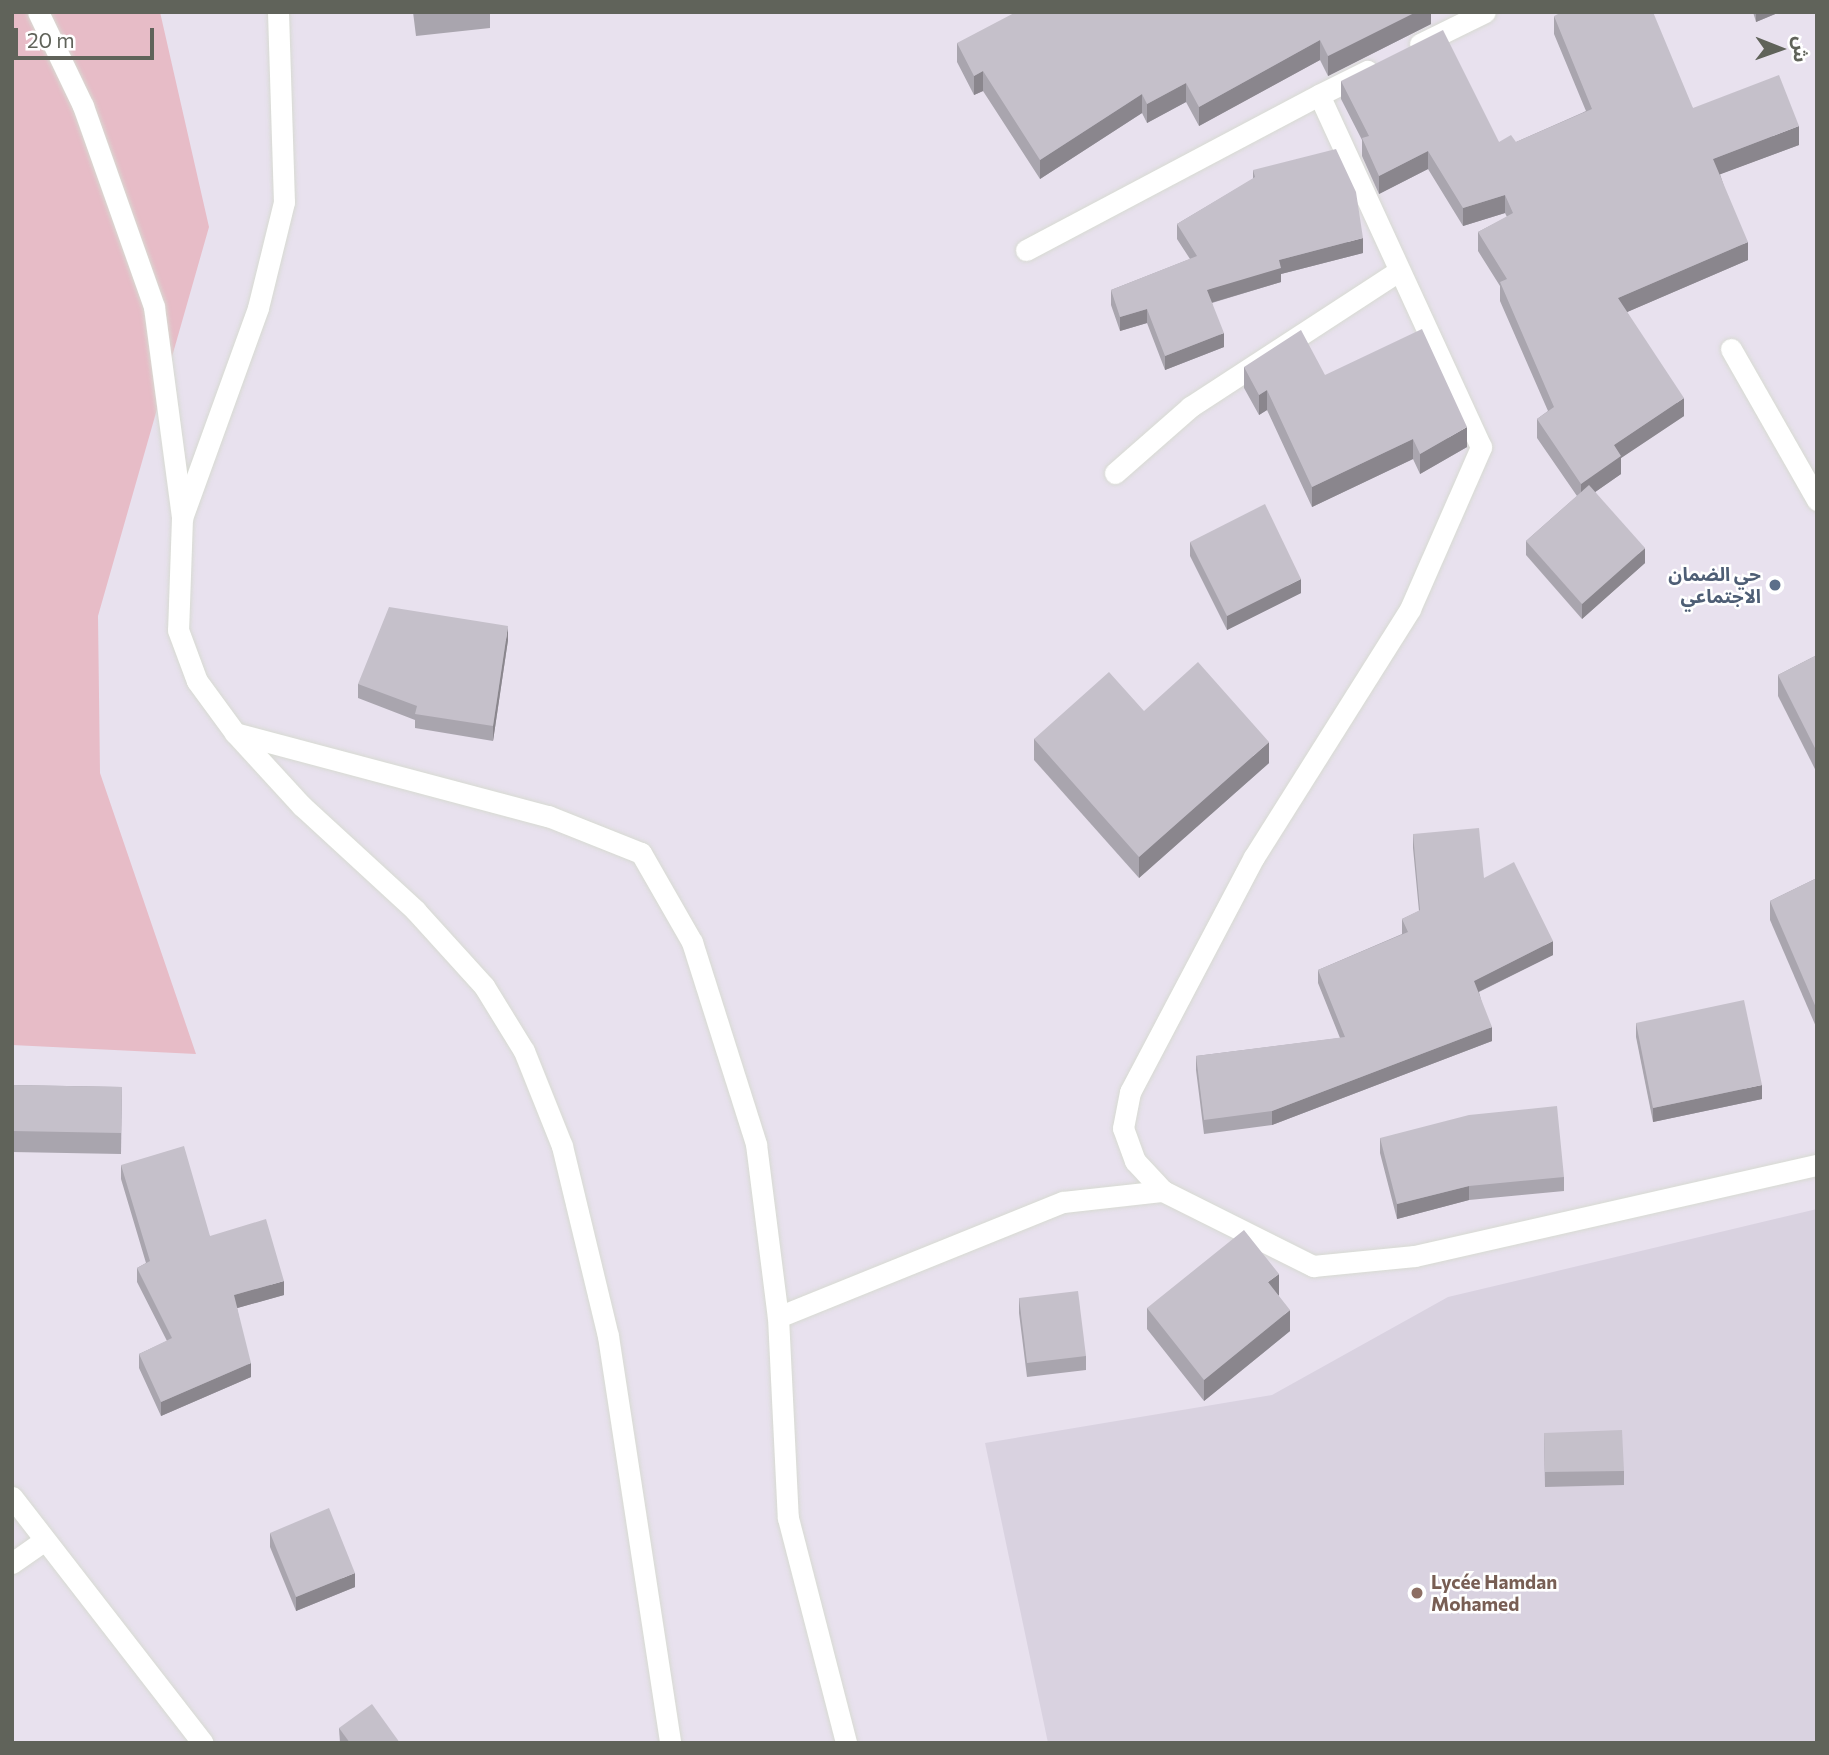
<!DOCTYPE html>
<meta charset="utf-8">
<style>
body{margin:0}
#map{position:relative;width:1829px;height:1755px;overflow:hidden;background:#e8e1ee;font-family:Commissioner,"Noto Sans Arabic",sans-serif}
div>[style]{position:absolute}
[style*='--x']{left:calc(var(--x)*1px);top:calc(var(--y)*1px);width:calc(var(--w)*1px);rotate:calc(var(--a)*1deg)}
.education>*{inset:0;background:#d9d2e0}
.green>*{inset:0;background:#e7bcc7}
.roads{filter:drop-shadow(0 0 2px #d7dad2) drop-shadow(0 0 2px #d7dad2)}
.minor>*{height:21px;margin:-10.5px;padding:0 10.5px;transform-origin:10.5px;border-radius:10.5px;background:#fff}
.secondary>*{height:21px;margin:-10.5px;padding:0 10.5px;transform-origin:10.5px;border-radius:10.5px;background:#fff}
.wall>*{inset:0;background:#a9a5ae}
.shaded-wall>*{inset:0;background:#8a868d}
.building>*{inset:0;background:#c5c0ca}
.dots>*{width:19px;height:19px;translate:-50% -50%;box-sizing:border-box;border:4px solid #fff;border-radius:50%}
span{translate:-50% -50%;white-space:nowrap;text-align:center;line-height:1.15;-webkit-text-stroke:5px #fff;paint-order:stroke}
.service-label{font-size:19px;color:#4e5e75;font-weight:700}
.right{translate:-100% -50%;text-align:right}
.education-label{font-size:19px;color:#785e54;font-weight:700}
.left{translate:0 -50%;text-align:left}
.frame{position:absolute;inset:0;border:14px solid #60635a;pointer-events:none}
.north{position:absolute;left:1745px;top:14px;width:70px;height:70px;-webkit-text-stroke:5px #fff;paint-order:stroke;rotate:91deg;font-size:19px;font-weight:700;line-height:28px;text-align:center;color:#60635a}
.north::after{content:'';display:block;margin:auto;width:24px;height:32px;background:#60635a;clip-path:polygon(50% 0,100% 100%,50% 72%,0 100%)}
.scale{position:absolute;left:14px;top:28px;width:140px;height:32px;box-sizing:border-box;border:4px solid #60635a;border-top:0;padding-left:9px;font-size:21px;line-height:24px;white-space:nowrap;color:#60635a;-webkit-text-stroke:5px #fff;paint-order:stroke}
</style>
<div id="map">
<div class="education">
<div style="clip-path:polygon(1817px 1209px,1817px 1743px,1048px 1743px,985px 1443px,1272px 1395px,1448px 1297px)"></div>
</div>
<div class="green">
<div style="clip-path:polygon(12px 12px,160px 12px,209px 227px,98px 616px,100px 773px,196px 1054px,12px 1045px)"></div>
</div>
<div class="roads">
<div class="minor">
<div style="--x:38;--y:12;--w:104;--a:64.4"></div>
<div style="--x:83;--y:106;--w:213;--a:70.5"></div>
<div style="--x:154;--y:307;--w:213;--a:82.4"></div>
<div style="--x:1420;--y:44;--w:72;--a:-26.2"></div>
<div style="--x:1026;--y:250;--w:331;--a:-27.9"></div>
<div style="--x:1731;--y:349;--w:174;--a:60.3"></div>
<div style="--x:1115;--y:473;--w:100;--a:-41.3"></div>
<div style="--x:1190;--y:407;--w:249;--a:-33.1"></div>
<div style="--x:235;--y:733;--w:324;--a:14.9"></div>
<div style="--x:548;--y:816;--w:100;--a:21.7"></div>
<div style="--x:641;--y:853;--w:103;--a:60.2"></div>
<div style="--x:692;--y:942;--w:212;--a:72.4"></div>
<div style="--x:756;--y:1144;--w:174;--a:82.8"></div>
<div style="--x:778;--y:1317;--w:201;--a:87.2"></div>
<div style="--x:788;--y:1518;--w:232;--a:75.5"></div>
<div style="--x:1163;--y:1191;--w:41;--a:-133"></div>
<div style="--x:1135;--y:1161;--w:35;--a:-110"></div>
<div style="--x:1123;--y:1128;--w:37;--a:-79"></div>
<div style="--x:1130;--y:1092;--w:266;--a:-62.2"></div>
<div style="--x:1254;--y:857;--w:293;--a:-57.8"></div>
<div style="--x:1410;--y:609;--w:177;--a:-66.3"></div>
<div style="--x:1481;--y:447;--w:387;--a:-114.7"></div>
<div style="--x:1319;--y:95;--w:54;--a:-26.6"></div>
<div style="--x:778;--y:1317;--w:307;--a:-22"></div>
<div style="--x:1063;--y:1202;--w:101;--a:-6.3"></div>
<div style="--x:1163;--y:1191;--w:168;--a:26.6"></div>
<div style="--x:1313;--y:1266;--w:102;--a:-5.6"></div>
<div style="--x:1415;--y:1256;--w:412;--a:-12.8"></div>
<div style="--x:12;--y:1497;--w:311;--a:52.2"></div>
<div style="--x:12;--y:1563;--w:39;--a:-35"></div>
</div>
<div class="secondary">
<div style="--x:278;--y:12;--w:190;--a:88.2"></div>
<div style="--x:284;--y:202;--w:109;--a:103.8"></div>
<div style="--x:258;--y:308;--w:223;--a:109.9"></div>
<div style="--x:182;--y:518;--w:112;--a:92"></div>
<div style="--x:178;--y:630;--w:54;--a:69.6"></div>
<div style="--x:197;--y:681;--w:64;--a:53.8"></div>
<div style="--x:235;--y:733;--w:99;--a:47.5"></div>
<div style="--x:302;--y:806;--w:154;--a:42.6"></div>
<div style="--x:415;--y:910;--w:103;--a:47.8"></div>
<div style="--x:484;--y:986;--w:76;--a:58.4"></div>
<div style="--x:524;--y:1051;--w:102;--a:68.2"></div>
<div style="--x:562;--y:1146;--w:195;--a:76.4"></div>
<div style="--x:608;--y:1336;--w:412;--a:81.3"></div>
</div>
</div>
<div class="wall">
<div style="clip-path:polygon(413px 12px,490px 12px,490px 28px,416px 36px)"></div>
<div style="clip-path:polygon(1431px 12px,1431px 24px,1328px 76px,1320px 60px,1199px 126px,1186px 102px,1147px 123px,1142px 113px,1040px 179px,983px 91px,974px 95px,957px 62px,957px 43px)"></div>
<div style="clip-path:polygon(1753px 12px,1780px 12px,1756px 22px)"></div>
<div style="clip-path:polygon(1554px 16px,1693px 108px,1799px 145px,1720px 174px,1748px 260px,1627px 312px,1684px 416px,1621px 458px,1621px 474px,1595px 492px,1645px 563px,1582px 619px,1526px 555px,1526px 541px,1577px 496px,1537px 438px,1537px 419px,1548px 411px,1500px 301px,1500px 286px,1478px 251px,1478px 232px,1507px 217px,1505px 213px,1463px 226px,1428px 169px,1379px 194px,1362px 156px,1362px 140px,1341px 99px,1341px 81px,1499px 142px,1516px 142px,1586px 111px,1554px 34px)"></div>
<div style="clip-path:polygon(1253px 170px,1363px 253px,1281px 274px,1281px 282px,1212px 303px,1224px 347px,1165px 370px,1147px 323px,1120px 331px,1111px 305px,1111px 290px,1190px 259px,1177px 239px,1177px 224px,1253px 179px)"></div>
<div style="clip-path:polygon(1244px 367px,1325px 375px,1467px 447px,1420px 474px,1413px 459px,1312px 507px,1267px 410px,1259px 415px,1244px 388px)"></div>
<div style="clip-path:polygon(1190px 542px,1301px 593px,1227px 630px,1190px 556px)"></div>
<div style="clip-path:polygon(508px 640px,493px 741px,415px 728px,415px 720px,358px 698px,358px 684px)"></div>
<div style="clip-path:polygon(1817px 655px,1817px 773px,1778px 696px,1778px 675px)"></div>
<div style="clip-path:polygon(1144px 711px,1269px 763px,1139px 878px,1034px 760px,1034px 739px)"></div>
<div style="clip-path:polygon(1413px 834px,1484px 878px,1553px 955px,1479px 992px,1492px 1041px,1272px 1125px,1204px 1134px,1196px 1070px,1196px 1056px,1340px 1038px,1318px 983px,1318px 970px,1402px 934px,1402px 919px,1419px 911px,1413px 848px)"></div>
<div style="clip-path:polygon(1817px 878px,1817px 1029px,1770px 920px,1770px 901px)"></div>
<div style="clip-path:polygon(1636px 1023px,1762px 1099px,1653px 1122px,1636px 1037px)"></div>
<div style="clip-path:polygon(12px 1085px,122px 1087px,121px 1154px,12px 1152px)"></div>
<div style="clip-path:polygon(1380px 1138px,1564px 1177px,1564px 1191px,1469px 1200px,1397px 1219px,1380px 1153px)"></div>
<div style="clip-path:polygon(121px 1165px,284px 1295px,237px 1308px,251px 1377px,161px 1416px,139px 1368px,139px 1354px,167px 1341px,137px 1282px,137px 1268px,146px 1263px,121px 1179px)"></div>
<div style="clip-path:polygon(1278px 1295px,1290px 1331px,1204px 1401px,1147px 1329px,1147px 1308px,1279px 1295px)"></div>
<div style="clip-path:polygon(1019px 1298px,1086px 1356px,1086px 1370px,1027px 1377px,1019px 1313px)"></div>
<div style="clip-path:polygon(1544px 1433px,1624px 1471px,1624px 1485px,1545px 1487px)"></div>
<div style="clip-path:polygon(270px 1533px,355px 1587px,296px 1611px,270px 1547px)"></div>
<div style="clip-path:polygon(339px 1728px,400px 1743px,340px 1743px)"></div>
</div>
<div class="shaded-wall">
<div style="clip-path:polygon(1416px 12px,1431px 12px,1431px 24px,1328px 76px,1328px 56px)"></div>
<div style="clip-path:polygon(1756px 12px,1780px 12px,1756px 22px)"></div>
<div style="clip-path:polygon(1320px 40px,1320px 60px,1199px 126px,1199px 107px)"></div>
<div style="clip-path:polygon(983px 71px,983px 91px,974px 95px,974px 76px)"></div>
<div style="clip-path:polygon(1186px 83px,1186px 102px,1147px 123px,1147px 104px)"></div>
<div style="clip-path:polygon(1142px 94px,1142px 113px,1040px 179px,1040px 160px)"></div>
<div style="clip-path:polygon(1799px 126px,1799px 145px,1713px 177px,1713px 159px)"></div>
<div style="clip-path:polygon(1428px 151px,1428px 169px,1379px 194px,1379px 176px)"></div>
<div style="clip-path:polygon(1505px 195px,1505px 213px,1463px 226px,1463px 208px)"></div>
<div style="clip-path:polygon(1363px 238px,1363px 253px,1281px 274px,1281px 282px,1207px 304px,1207px 290px,1279px 260px)"></div>
<div style="clip-path:polygon(1748px 242px,1748px 260px,1618px 316px,1618px 298px)"></div>
<div style="clip-path:polygon(1147px 309px,1147px 323px,1120px 331px,1120px 317px)"></div>
<div style="clip-path:polygon(1224px 333px,1224px 347px,1165px 370px,1165px 356px)"></div>
<div style="clip-path:polygon(1267px 390px,1267px 410px,1259px 415px,1259px 395px)"></div>
<div style="clip-path:polygon(1684px 398px,1684px 416px,1621px 458px,1621px 474px,1581px 502px,1581px 484px,1614px 445px)"></div>
<div style="clip-path:polygon(1467px 427px,1467px 447px,1420px 474px,1420px 454px)"></div>
<div style="clip-path:polygon(1413px 439px,1413px 459px,1312px 507px,1312px 487px)"></div>
<div style="clip-path:polygon(1645px 548px,1645px 563px,1582px 619px,1582px 604px)"></div>
<div style="clip-path:polygon(1301px 579px,1301px 593px,1227px 630px,1227px 616px)"></div>
<div style="clip-path:polygon(508px 626px,508px 640px,493px 741px,493px 726px)"></div>
<div style="clip-path:polygon(1269px 742px,1269px 763px,1139px 878px,1139px 857px)"></div>
<div style="clip-path:polygon(1553px 941px,1553px 955px,1474px 994px,1474px 981px)"></div>
<div style="clip-path:polygon(1492px 1027px,1492px 1041px,1272px 1125px,1272px 1111px)"></div>
<div style="clip-path:polygon(1762px 1085px,1762px 1099px,1653px 1122px,1653px 1108px)"></div>
<div style="clip-path:polygon(1469px 1186px,1469px 1200px,1397px 1219px,1397px 1204px)"></div>
<div style="clip-path:polygon(1279px 1274px,1279px 1295px,1268px 1303px,1268px 1282px)"></div>
<div style="clip-path:polygon(284px 1281px,284px 1295px,234px 1309px,234px 1295px)"></div>
<div style="clip-path:polygon(1290px 1310px,1290px 1331px,1204px 1401px,1204px 1380px)"></div>
<div style="clip-path:polygon(251px 1363px,251px 1377px,161px 1416px,161px 1402px)"></div>
<div style="clip-path:polygon(355px 1573px,355px 1587px,296px 1611px,296px 1597px)"></div>
</div>
<div class="building">
<div style="clip-path:polygon(1016px 12px,1416px 12px,1328px 56px,1320px 40px,1199px 107px,1186px 83px,1147px 104px,1142px 94px,1040px 160px,983px 71px,974px 76px,957px 43px)"></div>
<div style="clip-path:polygon(1562px 12px,1653px 12px,1693px 108px,1779px 75px,1799px 126px,1713px 159px,1748px 242px,1618px 298px,1684px 398px,1614px 445px,1621px 456px,1581px 484px,1537px 419px,1554px 407px,1500px 282px,1507px 279px,1478px 232px,1513px 213px,1505px 195px,1463px 208px,1428px 151px,1379px 176px,1362px 138px,1369px 136px,1341px 81px,1443px 30px,1499px 142px,1511px 135px,1516px 142px,1592px 109px,1554px 16px)"></div>
<div style="clip-path:polygon(1336px 149px,1356px 192px,1363px 238px,1279px 260px,1281px 268px,1207px 290px,1224px 333px,1165px 356px,1147px 309px,1120px 317px,1111px 290px,1197px 256px,1177px 224px,1255px 177px,1253px 170px)"></div>
<div style="clip-path:polygon(1422px 329px,1467px 427px,1420px 454px,1413px 439px,1312px 487px,1267px 390px,1259px 395px,1244px 367px,1301px 330px,1325px 375px)"></div>
<div style="clip-path:polygon(1589px 485px,1645px 548px,1582px 604px,1526px 541px)"></div>
<div style="clip-path:polygon(1265px 504px,1301px 579px,1227px 616px,1190px 542px)"></div>
<div style="clip-path:polygon(389px 607px,508px 626px,493px 726px,415px 714px,417px 706px,358px 684px)"></div>
<div style="clip-path:polygon(1817px 655px,1817px 752px,1778px 675px)"></div>
<div style="clip-path:polygon(1198px 662px,1269px 742px,1139px 857px,1034px 739px,1109px 672px,1144px 711px)"></div>
<div style="clip-path:polygon(1479px 828px,1484px 878px,1514px 862px,1553px 941px,1474px 981px,1492px 1027px,1272px 1111px,1204px 1120px,1196px 1056px,1345px 1037px,1318px 970px,1408px 932px,1402px 919px,1420px 910px,1413px 834px)"></div>
<div style="clip-path:polygon(1817px 878px,1817px 1010px,1770px 901px)"></div>
<div style="clip-path:polygon(1744px 1000px,1762px 1085px,1653px 1108px,1636px 1023px)"></div>
<div style="clip-path:polygon(12px 1085px,122px 1087px,121px 1133px,12px 1131px)"></div>
<div style="clip-path:polygon(1557px 1106px,1564px 1177px,1469px 1186px,1397px 1204px,1380px 1138px,1469px 1115px)"></div>
<div style="clip-path:polygon(184px 1146px,210px 1236px,266px 1219px,284px 1281px,234px 1295px,251px 1363px,161px 1402px,139px 1354px,172px 1338px,137px 1268px,150px 1261px,121px 1165px)"></div>
<div style="clip-path:polygon(1244px 1230px,1279px 1274px,1268px 1282px,1290px 1310px,1204px 1380px,1147px 1308px)"></div>
<div style="clip-path:polygon(1078px 1291px,1086px 1356px,1027px 1363px,1019px 1298px)"></div>
<div style="clip-path:polygon(1622px 1430px,1624px 1471px,1545px 1472px,1544px 1433px)"></div>
<div style="clip-path:polygon(329px 1508px,355px 1573px,296px 1597px,270px 1533px)"></div>
<div style="clip-path:polygon(372px 1704px,400px 1743px,350px 1743px,339px 1728px)"></div>
</div>
<div class="dots">
<div style="left:1775px;top:585px;background:#5c6f8a"></div>
<div style="left:1417px;top:1593px;background:#8d6e63"></div>
</div>
<div class="service-label">
<span class="right" style="left:1761px;top:585px">حي الضمان<br>الاجتماعي</span>
</div>
<div class="education-label">
<span class="left" style="left:1431px;top:1593px">Lycée Hamdan<br>Mohamed</span>
</div>
<div class="frame"></div>
<div class="north">ش</div>
<div class="scale">20 m</div>
</div>
